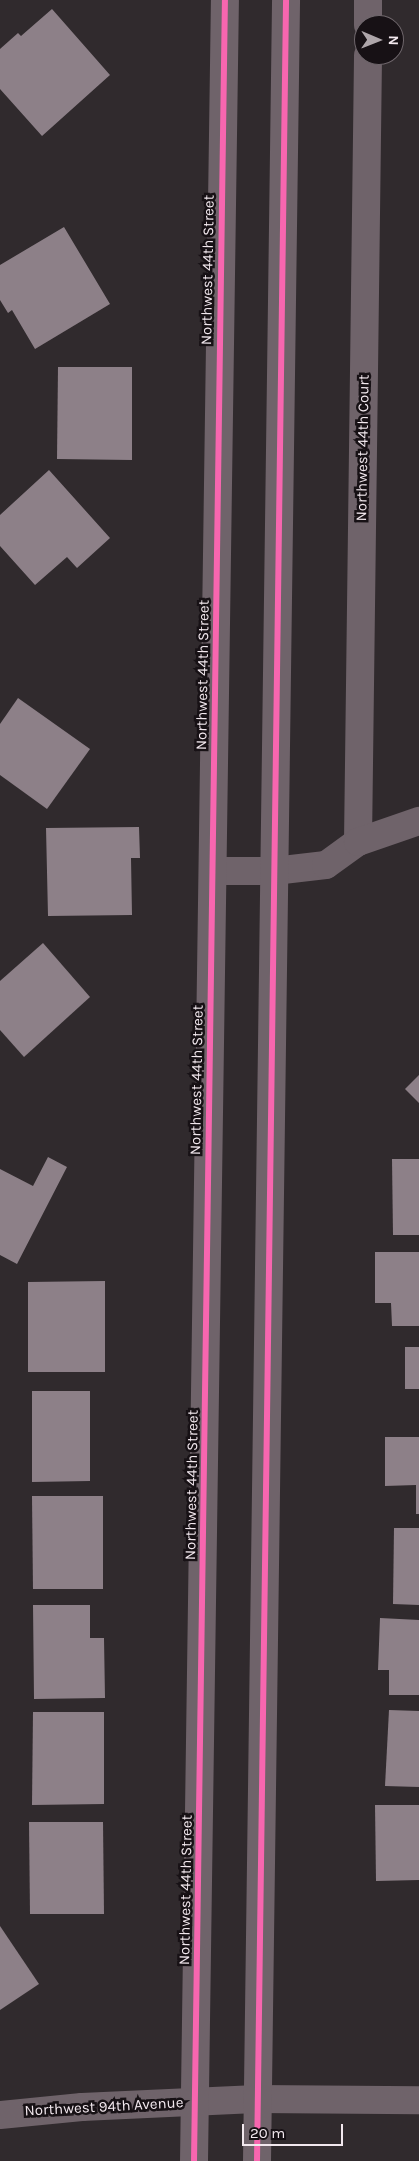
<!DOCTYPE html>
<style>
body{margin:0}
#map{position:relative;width:419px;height:2161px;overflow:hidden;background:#302a2d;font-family:Karla,sans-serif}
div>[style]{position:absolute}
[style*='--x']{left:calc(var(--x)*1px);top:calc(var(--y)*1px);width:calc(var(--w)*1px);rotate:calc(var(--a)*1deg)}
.building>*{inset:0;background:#8d8088}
.minor>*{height:28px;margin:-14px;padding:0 14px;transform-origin:14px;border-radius:14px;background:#6f636a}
.tertiary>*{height:28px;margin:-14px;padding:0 14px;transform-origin:14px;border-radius:14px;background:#6f636a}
.cycleway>*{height:6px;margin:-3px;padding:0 3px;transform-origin:3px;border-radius:3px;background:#f766af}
span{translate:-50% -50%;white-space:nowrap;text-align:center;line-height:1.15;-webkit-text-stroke:5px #171115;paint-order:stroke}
.street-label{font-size:15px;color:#f2e8ee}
.north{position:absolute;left:354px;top:15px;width:50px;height:50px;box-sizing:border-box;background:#171115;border:1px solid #6f676c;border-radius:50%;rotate:91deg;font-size:14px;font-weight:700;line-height:20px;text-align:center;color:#f2e8ee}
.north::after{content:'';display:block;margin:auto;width:18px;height:22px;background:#aea6aa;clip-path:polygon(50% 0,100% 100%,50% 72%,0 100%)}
.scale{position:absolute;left:242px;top:2124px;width:101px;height:22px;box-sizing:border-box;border:2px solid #f2e8ee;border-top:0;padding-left:6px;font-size:15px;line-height:18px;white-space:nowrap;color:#f2e8ee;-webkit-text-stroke:4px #171115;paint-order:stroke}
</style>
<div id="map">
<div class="building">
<div style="clip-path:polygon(52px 9px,110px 75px,42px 136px,0 89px,0 49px,18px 33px,21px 36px)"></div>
<div style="clip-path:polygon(64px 227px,110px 304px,35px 349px,12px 310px,8px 313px,0 300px,0 265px)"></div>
<div style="clip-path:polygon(58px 367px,132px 367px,132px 460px,57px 459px)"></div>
<div style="clip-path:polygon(49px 470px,110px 538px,77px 568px,67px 557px,35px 585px,0 546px,0 515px)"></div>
<div style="clip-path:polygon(18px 698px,90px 749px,47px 809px,0 775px,0 724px)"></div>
<div style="clip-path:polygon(139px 827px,140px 858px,131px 858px,132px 915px,48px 916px,46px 828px)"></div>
<div style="clip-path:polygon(43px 943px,90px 997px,24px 1057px,0 1030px,0 981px)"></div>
<div style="clip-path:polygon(419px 1075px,419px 1103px,405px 1089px)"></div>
<div style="clip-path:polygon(48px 1157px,67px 1167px,17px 1264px,0 1255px,0 1169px,33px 1186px)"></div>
<div style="clip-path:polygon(392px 1159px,419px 1159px,419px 1235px,393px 1235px)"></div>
<div style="clip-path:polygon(375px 1252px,419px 1252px,419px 1326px,392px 1326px,391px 1303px,375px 1303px)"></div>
<div style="clip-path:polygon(105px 1281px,105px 1372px,28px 1372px,28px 1282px)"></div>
<div style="clip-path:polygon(405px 1347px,419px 1347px,419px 1389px,405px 1389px)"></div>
<div style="clip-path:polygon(32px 1391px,90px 1391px,90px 1481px,32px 1482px)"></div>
<div style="clip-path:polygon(385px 1437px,419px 1437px,419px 1514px,416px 1514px,416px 1485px,385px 1486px)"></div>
<div style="clip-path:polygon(32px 1496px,103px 1496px,103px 1589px,33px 1589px)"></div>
<div style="clip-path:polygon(394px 1528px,419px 1528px,419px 1605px,393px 1604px)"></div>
<div style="clip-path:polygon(33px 1605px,90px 1605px,90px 1638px,104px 1638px,105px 1698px,34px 1699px)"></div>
<div style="clip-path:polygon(380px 1618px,419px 1620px,419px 1695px,389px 1695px,389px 1670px,378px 1670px)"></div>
<div style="clip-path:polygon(389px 1710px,419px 1711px,419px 1787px,385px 1786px)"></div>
<div style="clip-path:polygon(33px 1712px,104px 1712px,104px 1804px,32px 1805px)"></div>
<div style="clip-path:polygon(375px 1805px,419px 1805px,419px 1880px,376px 1881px)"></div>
<div style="clip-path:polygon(29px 1822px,103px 1822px,104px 1914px,30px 1914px)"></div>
<div style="clip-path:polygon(0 1926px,39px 1984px,0 2010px)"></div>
</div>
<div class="minor">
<div style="--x:368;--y:25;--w:25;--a:-90"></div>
<div style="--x:358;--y:842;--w:787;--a:-89.27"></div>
<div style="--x:213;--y:871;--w:61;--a:0"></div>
<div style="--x:274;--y:871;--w:52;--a:-6.6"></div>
<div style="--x:326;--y:865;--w:39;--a:-36"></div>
<div style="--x:358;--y:842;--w:65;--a:-19"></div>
</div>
<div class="tertiary">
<div style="--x:0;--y:2115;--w:82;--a:-5.6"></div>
<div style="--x:82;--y:2107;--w:175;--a:-2.6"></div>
<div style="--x:257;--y:2099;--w:162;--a:0.4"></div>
<div style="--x:194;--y:2161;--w:2161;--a:-89.18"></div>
<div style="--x:257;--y:2161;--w:2161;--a:-89.23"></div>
</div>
<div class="cycleway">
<div style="--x:194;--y:2161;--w:2161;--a:-89.18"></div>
<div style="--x:257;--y:2161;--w:2161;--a:-89.23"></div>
</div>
<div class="street-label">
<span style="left:208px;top:270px;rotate:-89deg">Northwest 44th Street</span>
<span style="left:363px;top:448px;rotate:-89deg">Northwest 44th Court</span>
<span style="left:203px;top:675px;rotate:-89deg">Northwest 44th Street</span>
<span style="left:197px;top:1080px;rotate:-89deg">Northwest 44th Street</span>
<span style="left:192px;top:1485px;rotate:-89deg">Northwest 44th Street</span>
<span style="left:186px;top:1890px;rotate:-89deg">Northwest 44th Street</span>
<span style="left:104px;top:2107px;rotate:-3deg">Northwest 94th Avenue</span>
</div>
<div class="north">N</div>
<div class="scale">20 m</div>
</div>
